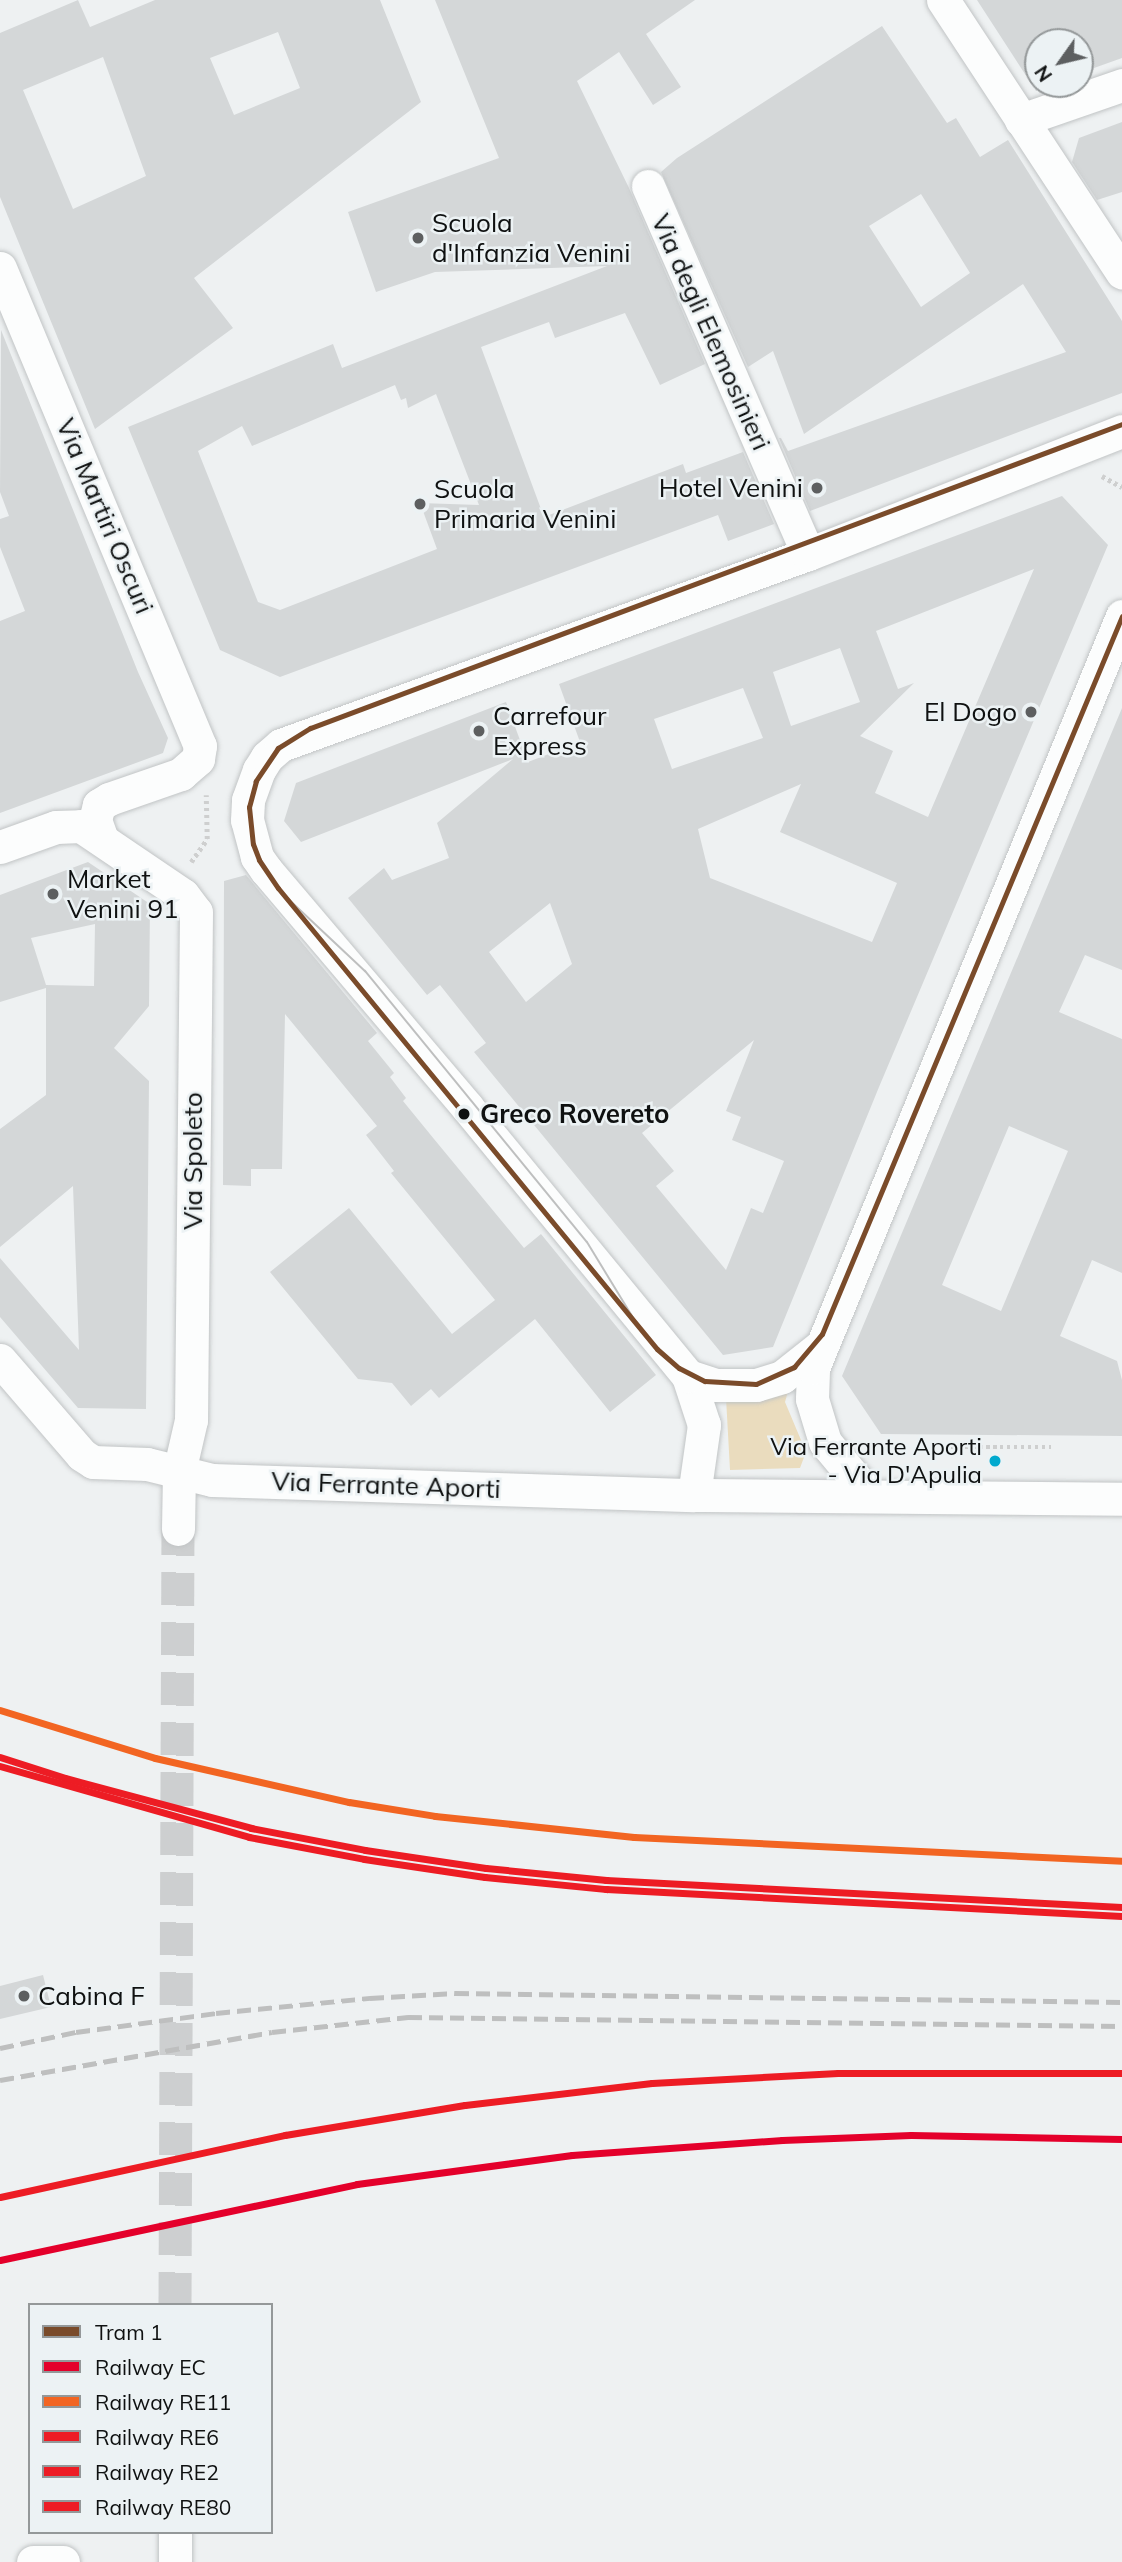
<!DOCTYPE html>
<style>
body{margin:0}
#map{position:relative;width:1122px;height:2562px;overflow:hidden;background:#eef1f2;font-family:Mulish,sans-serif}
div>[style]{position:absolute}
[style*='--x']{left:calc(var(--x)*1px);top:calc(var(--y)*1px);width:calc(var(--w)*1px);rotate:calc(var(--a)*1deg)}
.green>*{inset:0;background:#eadcbe}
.building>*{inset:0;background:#d4d7d8}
.minor-tunnel>*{height:33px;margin-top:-16.5px;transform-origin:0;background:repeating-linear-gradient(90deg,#cdcfd0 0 33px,transparent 0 50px)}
.path>*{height:4.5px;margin-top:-2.25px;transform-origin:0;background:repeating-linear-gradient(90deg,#cecfcf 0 3.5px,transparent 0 7px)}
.roads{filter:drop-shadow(0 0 2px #c1c4c5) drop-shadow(0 0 2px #c1c4c5)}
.minor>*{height:33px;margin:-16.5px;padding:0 16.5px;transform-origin:16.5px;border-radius:16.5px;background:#fcfdfd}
.tram>*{height:2px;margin:-1px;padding:0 1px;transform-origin:1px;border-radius:1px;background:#bebfbf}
.rail>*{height:5px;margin-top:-2.5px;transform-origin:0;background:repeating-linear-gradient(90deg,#bebfbf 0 14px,transparent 0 21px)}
.rail-1>*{height:7px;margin:-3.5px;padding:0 3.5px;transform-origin:3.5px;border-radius:3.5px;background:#e4002b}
.rail-2>*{height:7px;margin:-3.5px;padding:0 3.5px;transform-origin:3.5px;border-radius:3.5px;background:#f26522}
.rail-3>*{height:7px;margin:-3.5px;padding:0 3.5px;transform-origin:3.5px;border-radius:3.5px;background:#ed1c24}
.rail-4>*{height:7px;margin:-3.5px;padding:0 3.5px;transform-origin:3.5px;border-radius:3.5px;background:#ed1c24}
.rail-5>*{height:7px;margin:-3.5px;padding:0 3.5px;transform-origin:3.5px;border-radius:3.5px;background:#ed1c24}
.tram-1>*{height:5px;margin:-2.5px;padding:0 2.5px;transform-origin:2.5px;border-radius:2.5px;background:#7a4b2a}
.dots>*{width:19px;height:19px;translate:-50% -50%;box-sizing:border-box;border:4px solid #ecf2f4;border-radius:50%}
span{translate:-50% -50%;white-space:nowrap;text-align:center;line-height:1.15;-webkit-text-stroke:5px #ecf2f4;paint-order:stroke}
.bus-label{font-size:24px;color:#0f1111}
.right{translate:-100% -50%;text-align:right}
.poi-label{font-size:26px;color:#0f1111}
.left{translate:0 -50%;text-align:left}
.street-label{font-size:26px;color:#0f1111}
.stop-label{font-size:26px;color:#0f1111;font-weight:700}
.legend{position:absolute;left:28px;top:2303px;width:245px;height:231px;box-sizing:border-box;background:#ecf2f4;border:2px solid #949899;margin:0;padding:9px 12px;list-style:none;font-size:21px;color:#0f1111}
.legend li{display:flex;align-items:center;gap:14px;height:35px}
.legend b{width:35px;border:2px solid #949899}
.north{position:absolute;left:1024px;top:28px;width:70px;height:70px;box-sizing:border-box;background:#ecf2f4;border:2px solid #949899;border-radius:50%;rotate:236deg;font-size:19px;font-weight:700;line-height:28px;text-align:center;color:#0f1111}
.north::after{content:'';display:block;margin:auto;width:24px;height:32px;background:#5d5f60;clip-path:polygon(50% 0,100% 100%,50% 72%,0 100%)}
</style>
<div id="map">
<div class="green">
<div style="clip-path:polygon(791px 1381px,785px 1402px,806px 1452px,800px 1468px,730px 1470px,726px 1398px)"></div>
</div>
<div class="building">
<div style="clip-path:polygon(evenodd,78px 0,90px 27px,155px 0,380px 0,421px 102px,194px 278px,233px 328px,95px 429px,0 197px,0 33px,78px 0,278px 32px,300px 88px,234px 115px,210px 58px,278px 32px,78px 0,103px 57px,146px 176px,73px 209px,23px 90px,103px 57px)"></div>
<div style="clip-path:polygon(evenodd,435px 0,695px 0,646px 34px,681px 87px,653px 105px,619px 52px,577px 81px,629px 188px,705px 364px,660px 385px,625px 313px,555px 338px,549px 322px,481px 347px,544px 517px,683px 464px,686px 473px,743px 452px,774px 524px,728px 541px,718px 515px,280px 677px,220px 650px,128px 427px,333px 344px,342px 368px,607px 266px,435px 272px,376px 292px,348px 212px,499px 158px,435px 0,395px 385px,401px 400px,406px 398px,408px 408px,436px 394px,479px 505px,420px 503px,437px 549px,280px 610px,258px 602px,198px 451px,242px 426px,252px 446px,395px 385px)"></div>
<div style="clip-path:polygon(977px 0,1122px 0,1122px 58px,1080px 73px,1080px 42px,1038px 42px,1038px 84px,1053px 84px,1036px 91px)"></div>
<div style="clip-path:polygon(evenodd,882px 26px,947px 123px,956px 118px,980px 157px,1008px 140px,1122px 321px,1122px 393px,810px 511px,779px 438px,781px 438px,788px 451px,1066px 352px,1023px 284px,804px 434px,773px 351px,748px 367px,661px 172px,677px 158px,882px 26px,921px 194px,970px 273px,921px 307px,869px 226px,921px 194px)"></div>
<div style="clip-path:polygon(1122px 122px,1122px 192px,1097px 200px,1072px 162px,1079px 138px)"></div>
<div style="clip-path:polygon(1px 330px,138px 672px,168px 738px,163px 753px,0 813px,0 621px,25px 611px,0 547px,0 519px,9px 516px,0 492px)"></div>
<div style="clip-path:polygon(evenodd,1062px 496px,1108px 545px,879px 1087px,773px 1347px,723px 1355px,474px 1052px,486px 1043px,440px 985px,427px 995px,348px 898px,384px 868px,392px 880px,449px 858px,437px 823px,513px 759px,301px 842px,284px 821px,296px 783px,506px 702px,528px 762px,580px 742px,559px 684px,1062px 496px,1034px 569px,928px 817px,875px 793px,893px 751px,860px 736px,914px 683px,898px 689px,876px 631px,1034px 569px,1062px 496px,840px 648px,860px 702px,791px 726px,773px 672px,840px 648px,1062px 496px,743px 688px,763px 738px,672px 769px,654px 719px,743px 688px,1062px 496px,801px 784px,780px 832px,897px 883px,872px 942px,710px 878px,698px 829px,801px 784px,1062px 496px,550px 903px,572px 964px,526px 1002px,489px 952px,550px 903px,1062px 496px,754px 1040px,726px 1111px,741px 1117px,732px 1140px,784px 1161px,763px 1213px,751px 1208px,726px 1270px,656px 1186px,674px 1171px,642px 1133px,754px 1040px)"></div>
<div style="clip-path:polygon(evenodd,1122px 708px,1122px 970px,1085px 955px,1059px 1012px,1122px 1039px,1122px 1273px,1092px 1260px,1060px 1336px,1117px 1361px,1122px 1380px,1122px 1436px,881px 1434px,842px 1376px,1122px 708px,1009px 1126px,1068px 1151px,1001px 1311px,942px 1285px,1009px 1126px)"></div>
<div style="clip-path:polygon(evenodd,88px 862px,150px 904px,149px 1006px,114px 1048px,149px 1081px,146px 1409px,78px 1408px,0 1317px,0 1258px,79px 1350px,73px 1186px,0 1247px,0 1129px,46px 1095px,46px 988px,0 1002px,0 895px,88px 862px,95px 924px,94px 986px,46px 985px,31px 938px,95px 924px)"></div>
<div style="clip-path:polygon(246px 875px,377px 1033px,368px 1041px,394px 1073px,390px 1077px,406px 1098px,403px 1101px,434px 1139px,524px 1248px,541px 1234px,656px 1375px,610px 1412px,535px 1319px,439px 1398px,431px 1389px,411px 1406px,392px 1383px,358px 1379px,270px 1272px,349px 1208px,452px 1334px,495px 1300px,391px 1173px,394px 1171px,366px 1135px,377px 1126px,285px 1014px,282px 1169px,251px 1169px,251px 1186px,223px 1185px,224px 881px)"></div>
<div style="clip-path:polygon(43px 1975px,51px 2007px,0 2019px,0 1986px)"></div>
</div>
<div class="minor-tunnel">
<div style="--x:175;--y:2305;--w:776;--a:-89.78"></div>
</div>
<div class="path">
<div style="--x:1102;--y:476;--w:23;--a:29"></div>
<div style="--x:191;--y:862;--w:28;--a:-55"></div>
<div style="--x:207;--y:839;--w:44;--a:-91.3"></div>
<div style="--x:944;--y:1447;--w:107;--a:0"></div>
</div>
<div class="roads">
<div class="minor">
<div style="--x:943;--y:0;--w:326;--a:56.7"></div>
<div style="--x:1021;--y:120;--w:107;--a:-19.1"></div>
<div style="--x:648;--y:186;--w:401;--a:66.5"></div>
<div style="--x:0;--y:268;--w:518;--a:67.3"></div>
<div style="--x:200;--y:746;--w:13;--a:99"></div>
<div style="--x:198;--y:759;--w:23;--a:139"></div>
<div style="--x:181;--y:774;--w:76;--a:160.9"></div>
<div style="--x:109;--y:799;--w:12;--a:149"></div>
<div style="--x:99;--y:805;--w:16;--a:105"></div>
<div style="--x:95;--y:820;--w:20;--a:70"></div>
<div style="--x:0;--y:847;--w:59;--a:-19.7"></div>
<div style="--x:56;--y:827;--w:25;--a:-2"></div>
<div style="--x:81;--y:826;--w:123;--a:34.1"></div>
<div style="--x:183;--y:895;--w:21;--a:53"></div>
<div style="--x:196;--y:912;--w:508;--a:90.56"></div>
<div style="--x:191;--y:1420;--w:53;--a:103"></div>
<div style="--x:179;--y:1472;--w:57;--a:91"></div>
<div style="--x:0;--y:1360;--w:125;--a:49.2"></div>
<div style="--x:82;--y:1455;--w:13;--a:32"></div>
<div style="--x:93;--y:1462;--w:54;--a:2.1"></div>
<div style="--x:147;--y:1464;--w:67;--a:13.8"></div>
<div style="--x:212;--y:1480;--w:482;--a:1.8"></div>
<div style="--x:694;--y:1495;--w:428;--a:0.5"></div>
<div style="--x:688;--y:1376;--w:29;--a:18"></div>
<div style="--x:716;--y:1385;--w:40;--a:0"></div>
<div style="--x:756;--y:1385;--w:27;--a:-17"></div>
<div style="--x:782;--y:1377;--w:50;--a:-38.5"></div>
<div style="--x:694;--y:1495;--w:71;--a:-81.9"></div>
<div style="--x:704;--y:1425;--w:52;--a:-108.1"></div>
<div style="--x:688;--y:1376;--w:347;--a:-129.4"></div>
<div style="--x:468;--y:1108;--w:312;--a:-130.3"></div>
<div style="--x:266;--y:870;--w:16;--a:-125"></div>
<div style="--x:257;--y:857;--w:38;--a:-105"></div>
<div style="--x:247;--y:820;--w:20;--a:-87"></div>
<div style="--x:248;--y:800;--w:32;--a:-70"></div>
<div style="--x:259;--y:770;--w:15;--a:-58"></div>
<div style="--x:267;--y:757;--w:18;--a:-41"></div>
<div style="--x:281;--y:745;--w:561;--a:-19.92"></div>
<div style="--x:808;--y:554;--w:337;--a:-21.4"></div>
<div style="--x:870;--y:1496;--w:70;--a:-129.8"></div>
<div style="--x:825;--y:1442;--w:45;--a:-106.8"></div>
<div style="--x:812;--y:1399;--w:31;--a:-88"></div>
<div style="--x:813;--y:1368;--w:813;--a:-67.66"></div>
<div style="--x:175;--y:2532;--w:30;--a:90"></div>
<div style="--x:33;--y:2562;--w:30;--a:0"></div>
</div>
</div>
<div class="tram">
<div style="--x:285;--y:896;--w:110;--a:43.2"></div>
<div style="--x:365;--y:971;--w:350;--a:50.7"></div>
<div style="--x:587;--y:1242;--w:102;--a:58.7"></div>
</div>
<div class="rail">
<div style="--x:0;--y:2048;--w:78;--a:-11.9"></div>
<div style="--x:76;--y:2032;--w:141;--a:-7.7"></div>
<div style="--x:216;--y:2013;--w:155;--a:-5.6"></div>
<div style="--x:370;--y:1998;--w:85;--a:-3.4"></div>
<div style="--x:455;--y:1993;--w:667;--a:0.77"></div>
<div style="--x:0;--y:2080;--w:276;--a:-10"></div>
<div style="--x:272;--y:2032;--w:137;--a:-6.3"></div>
<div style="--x:408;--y:2017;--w:714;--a:0.72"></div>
</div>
<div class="rail-1">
<div style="--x:0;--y:2260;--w:365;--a:-12"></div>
<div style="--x:357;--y:2184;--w:217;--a:-7.7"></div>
<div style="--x:572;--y:2155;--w:211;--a:-4.1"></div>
<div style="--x:782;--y:2140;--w:129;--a:-2.2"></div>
<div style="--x:911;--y:2135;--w:211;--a:1.1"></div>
</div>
<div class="rail-2">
<div style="--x:0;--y:1710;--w:162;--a:17.2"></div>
<div style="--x:155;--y:1758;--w:199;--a:12.8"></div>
<div style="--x:349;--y:1802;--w:87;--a:9.2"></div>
<div style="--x:435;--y:1816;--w:200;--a:6"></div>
<div style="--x:634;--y:1837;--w:489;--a:2.8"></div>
</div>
<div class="rail-3">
<div style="--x:0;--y:1757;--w:68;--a:17.9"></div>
<div style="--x:65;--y:1778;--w:193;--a:15"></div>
<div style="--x:251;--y:1828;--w:116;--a:10.9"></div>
<div style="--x:365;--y:1850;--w:122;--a:8.5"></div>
<div style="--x:486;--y:1868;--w:121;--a:5.7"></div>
<div style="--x:606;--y:1880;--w:517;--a:3"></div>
</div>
<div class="rail-4">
<div style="--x:0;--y:1766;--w:259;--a:15.9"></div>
<div style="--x:249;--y:1837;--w:117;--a:10.8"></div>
<div style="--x:364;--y:1859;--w:122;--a:8.5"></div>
<div style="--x:485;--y:1877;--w:122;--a:5.7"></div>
<div style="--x:606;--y:1889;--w:517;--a:3"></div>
</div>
<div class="rail-5">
<div style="--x:0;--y:2197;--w:292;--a:-12.3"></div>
<div style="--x:285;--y:2135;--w:182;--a:-9.5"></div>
<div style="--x:465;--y:2105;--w:188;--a:-6.7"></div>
<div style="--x:652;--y:2083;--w:186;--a:-3.1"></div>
<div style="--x:838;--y:2073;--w:284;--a:0"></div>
</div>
<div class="tram-1">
<div style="--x:1122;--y:424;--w:867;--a:159.47"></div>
<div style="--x:310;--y:728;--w:38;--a:148"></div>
<div style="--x:278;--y:748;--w:40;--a:124"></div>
<div style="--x:256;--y:781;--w:27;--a:105"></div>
<div style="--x:249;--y:807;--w:37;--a:84"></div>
<div style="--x:253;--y:844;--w:17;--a:69"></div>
<div style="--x:259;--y:860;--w:34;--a:56"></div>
<div style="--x:278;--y:888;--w:597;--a:50.58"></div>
<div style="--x:657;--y:1349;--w:29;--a:41"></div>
<div style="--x:679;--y:1368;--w:29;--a:27"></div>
<div style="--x:705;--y:1381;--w:51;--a:3.4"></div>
<div style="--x:756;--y:1384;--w:42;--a:-24.1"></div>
<div style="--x:794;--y:1367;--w:43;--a:-49.7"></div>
<div style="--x:822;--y:1334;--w:778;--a:-67.32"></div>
</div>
<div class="dots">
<div style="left:418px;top:238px;background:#5d5f60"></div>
<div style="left:817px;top:488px;background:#5d5f60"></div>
<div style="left:420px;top:504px;background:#5d5f60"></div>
<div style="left:1031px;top:712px;background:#5d5f60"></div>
<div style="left:479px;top:731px;background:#5d5f60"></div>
<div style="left:53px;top:894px;background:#5d5f60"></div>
<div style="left:464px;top:1114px;background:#0f1111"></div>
<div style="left:995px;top:1461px;background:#00a9ce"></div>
<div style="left:24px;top:1996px;background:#5d5f60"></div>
</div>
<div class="bus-label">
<span class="right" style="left:982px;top:1461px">Via Ferrante Aporti<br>- Via D'Apulia</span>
</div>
<div class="poi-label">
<span class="left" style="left:432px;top:238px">Scuola<br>d'Infanzia Venini</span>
<span class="right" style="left:803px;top:488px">Hotel Venini</span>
<span class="left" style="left:434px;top:504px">Scuola<br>Primaria Venini</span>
<span class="right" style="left:1017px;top:712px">El Dogo</span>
<span class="left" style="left:493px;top:731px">Carrefour<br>Express</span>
<span class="left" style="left:67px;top:894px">Market<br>Venini 91</span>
<span class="left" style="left:38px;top:1996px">Cabina F</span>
</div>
<div class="street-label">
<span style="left:711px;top:332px;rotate:66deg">Via degli Elemosinieri</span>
<span style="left:105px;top:516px;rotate:67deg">Via Martiri Oscuri</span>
<span style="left:193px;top:1161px;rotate:-90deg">Via Spoleto</span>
<span style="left:386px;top:1485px;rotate:2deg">Via Ferrante Aporti</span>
</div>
<div class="stop-label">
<span class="left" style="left:480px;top:1114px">Greco Rovereto</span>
</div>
<ul class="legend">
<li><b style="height:9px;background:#7a4b2a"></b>Tram 1</li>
<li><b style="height:9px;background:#e4002b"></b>Railway EC</li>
<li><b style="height:9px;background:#f26522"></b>Railway RE11</li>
<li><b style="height:9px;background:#ed1c24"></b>Railway RE6</li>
<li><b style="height:9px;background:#ed1c24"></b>Railway RE2</li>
<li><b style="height:9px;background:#ed1c24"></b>Railway RE80</li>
</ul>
<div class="north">N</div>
</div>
